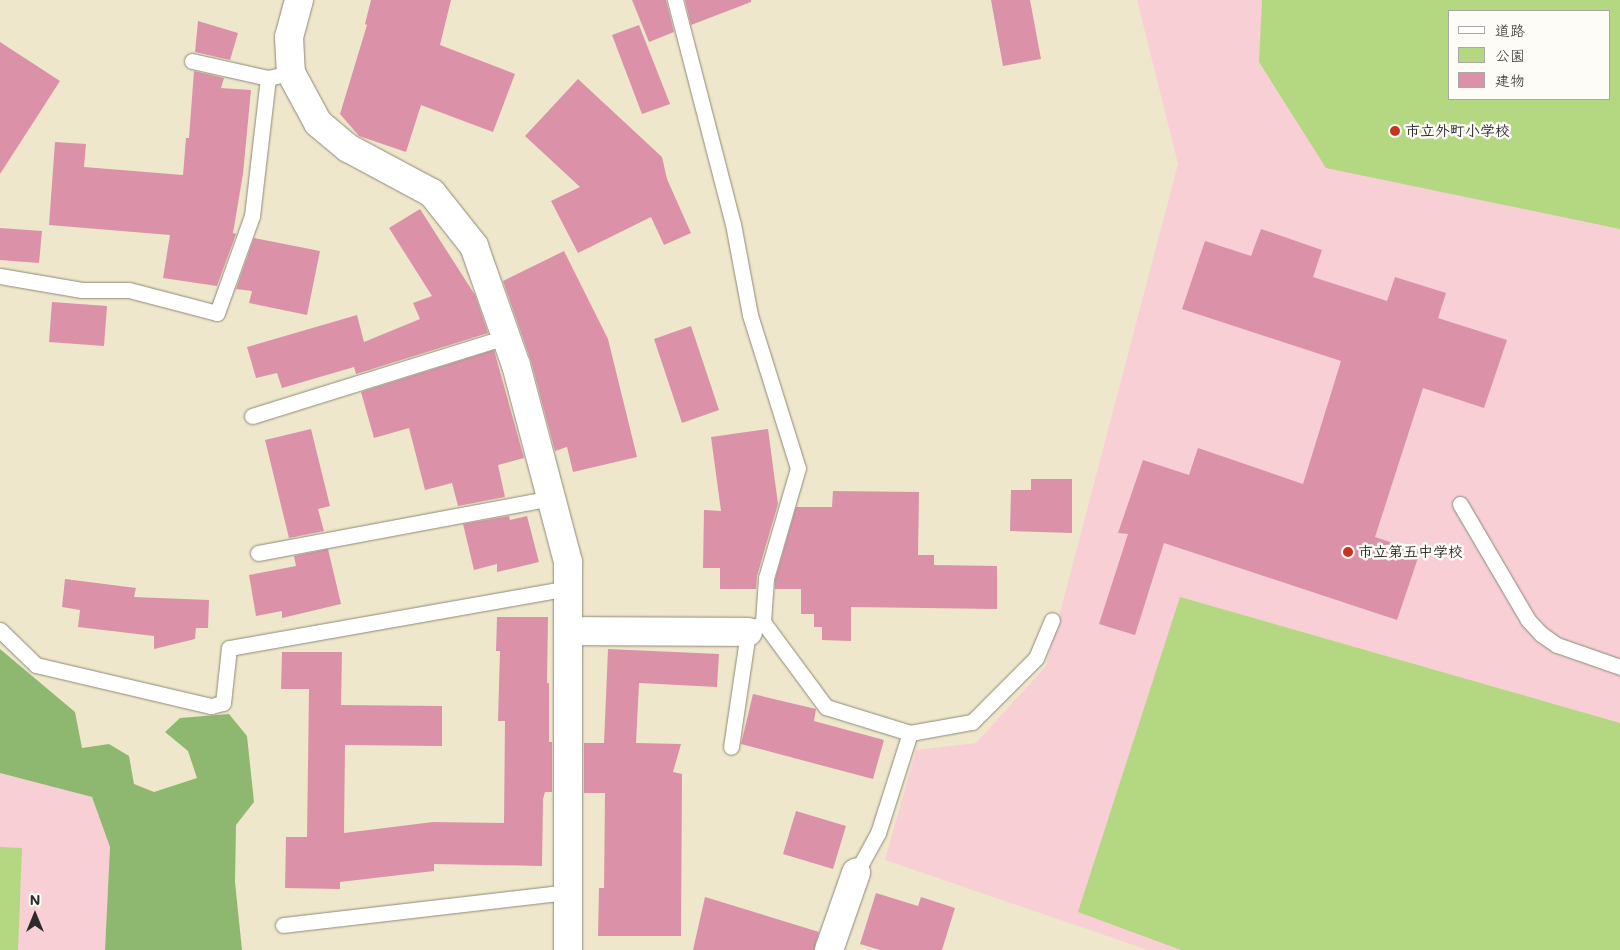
<!DOCTYPE html>
<meta charset="utf-8">
<style>
body{margin:0}
#map{position:relative;width:1620px;height:950px;overflow:hidden;background:#efe7cb;font-family:Mali,"Klee One",sans-serif}
div>[style]{position:absolute}
[style*='--x']{left:calc(var(--x)*1px);top:calc(var(--y)*1px);width:calc(var(--w)*1px);rotate:calc(var(--a)*1deg)}
.built>*{inset:0;background:#f7cfd5}
.green>*{inset:0;background:#b3d881}
.forest>*{inset:0;background:#8eb86f}
.building>*{inset:0;background:#db92a9}
.roads{filter:drop-shadow(0 0 1px #8d897b) drop-shadow(0 0 1px #8d897b)}
.service>*{height:15px;margin:-7.5px;padding:0 7.5px;transform-origin:7.5px;border-radius:7.5px;background:#fff}
.minor>*{height:28px;margin:-14px;padding:0 14px;transform-origin:14px;border-radius:14px;background:#fff}
.dots>*{width:14px;height:14px;translate:-50% -50%;box-sizing:border-box;border:2px solid #fdfcf7;border-radius:50%}
span{translate:-50% -50%;white-space:nowrap;text-align:center;line-height:1.15;-webkit-text-stroke:5px #fdfcf7;paint-order:stroke}
.poi-label{font-size:15px;color:#2b2b2b;font-weight:700}
.left{translate:0 -50%;text-align:left}
.legend{position:absolute;left:1448px;top:10px;width:162px;height:90px;box-sizing:border-box;background:#fdfcf7;border:1px solid #a9a8a5;margin:0;padding:6px 9px;list-style:none;font-size:15px;color:#2b2b2b}
.legend li{display:flex;align-items:center;gap:10px;height:25px}
.legend b{width:25px;border:1px solid #a9a8a5}
.north{position:absolute;left:10px;top:890px;width:50px;height:50px;-webkit-text-stroke:4px #fdfcf7;paint-order:stroke;rotate:0deg;font-size:14px;font-weight:700;line-height:20px;text-align:center;color:#2b2b2b}
.north::after{content:'';display:block;margin:auto;width:18px;height:22px;background:#2b2b2b;clip-path:polygon(50% 0,100% 100%,50% 72%,0 100%)}
</style>
<div id="map">
<div class="built">
<div style="clip-path:polygon(evenodd,1137px 0,1620px 0,1620px 950px,1148px 950px,885px 860px,916px 750px,976px 743px,1046px 666px,1178px 164px,1137px 0,1449px 11px,1609px 11px,1609px 99px,1449px 99px,1449px 11px)"></div>
<div style="clip-path:polygon(0 773px,92px 797px,110px 847px,105px 950px,0 950px)"></div>
</div>
<div class="green">
<div style="clip-path:polygon(evenodd,1262px 0,1620px 0,1620px 229px,1326px 168px,1259px 62px,1262px 0,1609px 11px,1609px 99px,1449px 99px,1449px 11px,1609px 11px)"></div>
<div style="clip-path:polygon(1180px 597px,1620px 723px,1620px 950px,1181px 950px,1078px 912px)"></div>
<div style="clip-path:polygon(0 847px,22px 848px,18px 950px,0 950px)"></div>
</div>
<div class="forest">
<div style="clip-path:polygon(0 649px,75px 712px,82px 748px,109px 744px,129px 756px,134px 784px,154px 792px,197px 778px,188px 751px,165px 732px,180px 718px,229px 714px,247px 736px,254px 802px,236px 825px,235px 882px,242px 950px,105px 950px,110px 847px,92px 797px,0 773px)"></div>
</div>
<div class="building">
<div style="clip-path:polygon(371px 0,451px 0,440px 45px,515px 74px,493px 132px,421px 105px,406px 152px,359px 136px,340px 114px,367px 25px,365px 24px)"></div>
<div style="clip-path:polygon(632px 0,666px 0,674px 32px,649px 42px)"></div>
<div style="clip-path:polygon(685px 0,751px 0,751px 2px,691px 25px)"></div>
<div style="clip-path:polygon(991px 0,1030px 0,1041px 59px,1003px 66px)"></div>
<div style="clip-path:polygon(198px 21px,238px 33px,230px 60px,195px 52px)"></div>
<div style="clip-path:polygon(639px 25px,670px 104px,642px 114px,612px 35px)"></div>
<div style="clip-path:polygon(0 42px,60px 81px,0 174px)"></div>
<div style="clip-path:polygon(194px 71px,224px 78px,221px 88px,251px 90px,243px 174px,233px 233px,236px 234px,217px 286px,163px 278px,170px 235px,49px 225px,55px 142px,86px 144px,84px 167px,183px 175px,186px 138px,189px 138px)"></div>
<div style="clip-path:polygon(578px 79px,662px 157px,667px 179px,691px 233px,664px 245px,651px 217px,578px 253px,551px 201px,580px 187px,525px 136px)"></div>
<div style="clip-path:polygon(420px 209px,475px 295px,488px 333px,356px 374px,354px 367px,282px 388px,277px 373px,256px 378px,247px 347px,357px 315px,364px 342px,420px 319px,413px 303px,432px 296px,389px 228px)"></div>
<div style="clip-path:polygon(0 228px,42px 231px,39px 263px,0 260px)"></div>
<div style="clip-path:polygon(1261px 229px,1322px 250px,1313px 277px,1387px 301px,1395px 277px,1446px 293px,1438px 318px,1507px 340px,1484px 408px,1423px 388px,1375px 537px,1420px 552px,1397px 620px,1164px 543px,1135px 635px,1099px 624px,1128px 534px,1118px 533px,1143px 460px,1189px 475px,1198px 448px,1303px 484px,1341px 361px,1182px 309px,1205px 241px,1251px 256px)"></div>
<div style="clip-path:polygon(254px 238px,320px 251px,307px 315px,249px 303px,252px 291px,236px 289px)"></div>
<div style="clip-path:polygon(564px 251px,608px 339px,637px 457px,573px 472px,567px 447px,555px 451px,531px 361px,503px 281px)"></div>
<div style="clip-path:polygon(52px 302px,107px 306px,104px 346px,49px 342px)"></div>
<div style="clip-path:polygon(691px 326px,719px 410px,682px 423px,654px 339px)"></div>
<div style="clip-path:polygon(494px 350px,524px 458px,498px 465px,505px 497px,458px 506px,452px 483px,425px 490px,409px 428px,374px 438px,361px 392px)"></div>
<div style="clip-path:polygon(311px 429px,330px 506px,318px 509px,324px 531px,289px 538px,265px 440px)"></div>
<div style="clip-path:polygon(768px 429px,778px 504px,757px 576px,756px 589px,720px 589px,720px 568px,703px 568px,704px 510px,721px 511px,711px 437px)"></div>
<div style="clip-path:polygon(1031px 479px,1072px 479px,1072px 533px,1010px 531px,1011px 490px,1031px 490px)"></div>
<div style="clip-path:polygon(833px 491px,919px 492px,918px 555px,934px 555px,934px 565px,997px 566px,997px 609px,851px 607px,851px 641px,822px 640px,822px 627px,814px 627px,814px 614px,801px 614px,801px 589px,775px 589px,775px 580px,796px 507px,832px 507px)"></div>
<div style="clip-path:polygon(509px 516px,510px 520px,527px 516px,539px 562px,497px 572px,497px 564px,474px 570px,463px 524px)"></div>
<div style="clip-path:polygon(328px 549px,341px 604px,282px 618px,282px 611px,256px 616px,249px 575px,296px 566px,294px 556px)"></div>
<div style="clip-path:polygon(65px 579px,136px 588px,134px 597px,209px 600px,208px 628px,196px 628px,195px 639px,154px 649px,154px 636px,78px 627px,80px 610px,62px 607px)"></div>
<div style="clip-path:polygon(497px 617px,548px 617px,547px 683px,549px 683px,549px 742px,552px 742px,552px 792px,545px 792px,543px 799px,542px 866px,434px 864px,434px 871px,340px 882px,340px 889px,285px 888px,286px 837px,307px 837px,309px 689px,281px 689px,282px 652px,342px 652px,341px 705px,442px 706px,442px 746px,345px 745px,344px 833px,433px 822px,504px 823px,505px 721px,498px 721px,500px 651px,496px 651px)"></div>
<div style="clip-path:polygon(608px 649px,719px 654px,717px 687px,639px 683px,636px 743px,681px 744px,673px 772px,682px 774px,681px 936px,598px 936px,599px 888px,604px 888px,605px 793px,584px 793px,584px 743px,604px 743px)"></div>
<div style="clip-path:polygon(753px 694px,816px 709px,814px 721px,884px 740px,873px 779px,741px 744px)"></div>
<div style="clip-path:polygon(796px 811px,846px 826px,833px 869px,783px 854px)"></div>
<div style="clip-path:polygon(876px 893px,918px 906px,921px 897px,955px 908px,942px 950px,880px 950px,860px 944px)"></div>
<div style="clip-path:polygon(705px 897px,819px 932px,814px 950px,693px 950px)"></div>
</div>
<div class="roads">
<div class="service">
<div style="--x:675;--y:0;--w:231;--a:75.5"></div>
<div style="--x:733;--y:224;--w:93;--a:79.4"></div>
<div style="--x:750;--y:315;--w:160;--a:72.6"></div>
<div style="--x:798;--y:468;--w:115;--a:106.2"></div>
<div style="--x:766;--y:578;--w:44;--a:93.9"></div>
<div style="--x:763;--y:622;--w:18;--a:146"></div>
<div style="--x:748;--y:632;--w:116;--a:98.4"></div>
<div style="--x:192;--y:61;--w:78;--a:12.6"></div>
<div style="--x:268;--y:78;--w:9;--a:-13"></div>
<div style="--x:0;--y:276;--w:83;--a:9.7"></div>
<div style="--x:82;--y:290;--w:47;--a:0"></div>
<div style="--x:129;--y:290;--w:91;--a:14.6"></div>
<div style="--x:217;--y:313;--w:103;--a:-70.2"></div>
<div style="--x:252;--y:216;--w:139;--a:-83.4"></div>
<div style="--x:252;--y:416;--w:266;--a:-17.3"></div>
<div style="--x:1460;--y:504;--w:134;--a:59.6"></div>
<div style="--x:1528;--y:620;--w:19;--a:47"></div>
<div style="--x:1541;--y:634;--w:19;--a:35"></div>
<div style="--x:1557;--y:645;--w:67;--a:19.2"></div>
<div style="--x:258;--y:553;--w:299;--a:-10.6"></div>
<div style="--x:763;--y:622;--w:106;--a:53.5"></div>
<div style="--x:826;--y:707;--w:88;--a:17.2"></div>
<div style="--x:910;--y:733;--w:63;--a:-10.1"></div>
<div style="--x:972;--y:722;--w:91;--a:-45"></div>
<div style="--x:1036;--y:658;--w:41;--a:-67.2"></div>
<div style="--x:0;--y:630;--w:50;--a:44.2"></div>
<div style="--x:36;--y:665;--w:180;--a:13.2"></div>
<div style="--x:211;--y:706;--w:12;--a:-14"></div>
<div style="--x:223;--y:703;--w:55;--a:-83.8"></div>
<div style="--x:229;--y:648;--w:344;--a:-10"></div>
<div style="--x:856;--y:873;--w:46;--a:-61.2"></div>
<div style="--x:878;--y:833;--w:105;--a:-72.3"></div>
<div style="--x:283;--y:925;--w:287;--a:-6.6"></div>
</div>
<div class="minor">
<div style="--x:299;--y:0;--w:38;--a:105"></div>
<div style="--x:289;--y:37;--w:36;--a:87"></div>
<div style="--x:291;--y:73;--w:57;--a:61.6"></div>
<div style="--x:318;--y:123;--w:39;--a:40"></div>
<div style="--x:348;--y:148;--w:95;--a:28.2"></div>
<div style="--x:432;--y:193;--w:68;--a:51.6"></div>
<div style="--x:474;--y:246;--w:126;--a:70.6"></div>
<div style="--x:516;--y:365;--w:204;--a:75.2"></div>
<div style="--x:568;--y:562;--w:388;--a:90"></div>
<div style="--x:568;--y:631;--w:180;--a:0.3"></div>
<div style="--x:829;--y:950;--w:82;--a:-70.7"></div>
</div>
</div>
<div class="dots">
<div style="left:1395px;top:131px;background:#c8321e"></div>
<div style="left:1348px;top:552px;background:#c8321e"></div>
</div>
<div class="poi-label">
<span class="left" style="left:1405px;top:131px">市立外町小学校</span>
<span class="left" style="left:1358px;top:552px">市立第五中学校</span>
</div>
<ul class="legend">
<li><b style="height:6px;background:#fff"></b>道路</li>
<li><b style="height:14px;background:#b3d881"></b>公園</li>
<li><b style="height:14px;background:#db92a9"></b>建物</li>
</ul>
<div class="north">N</div>
</div>
